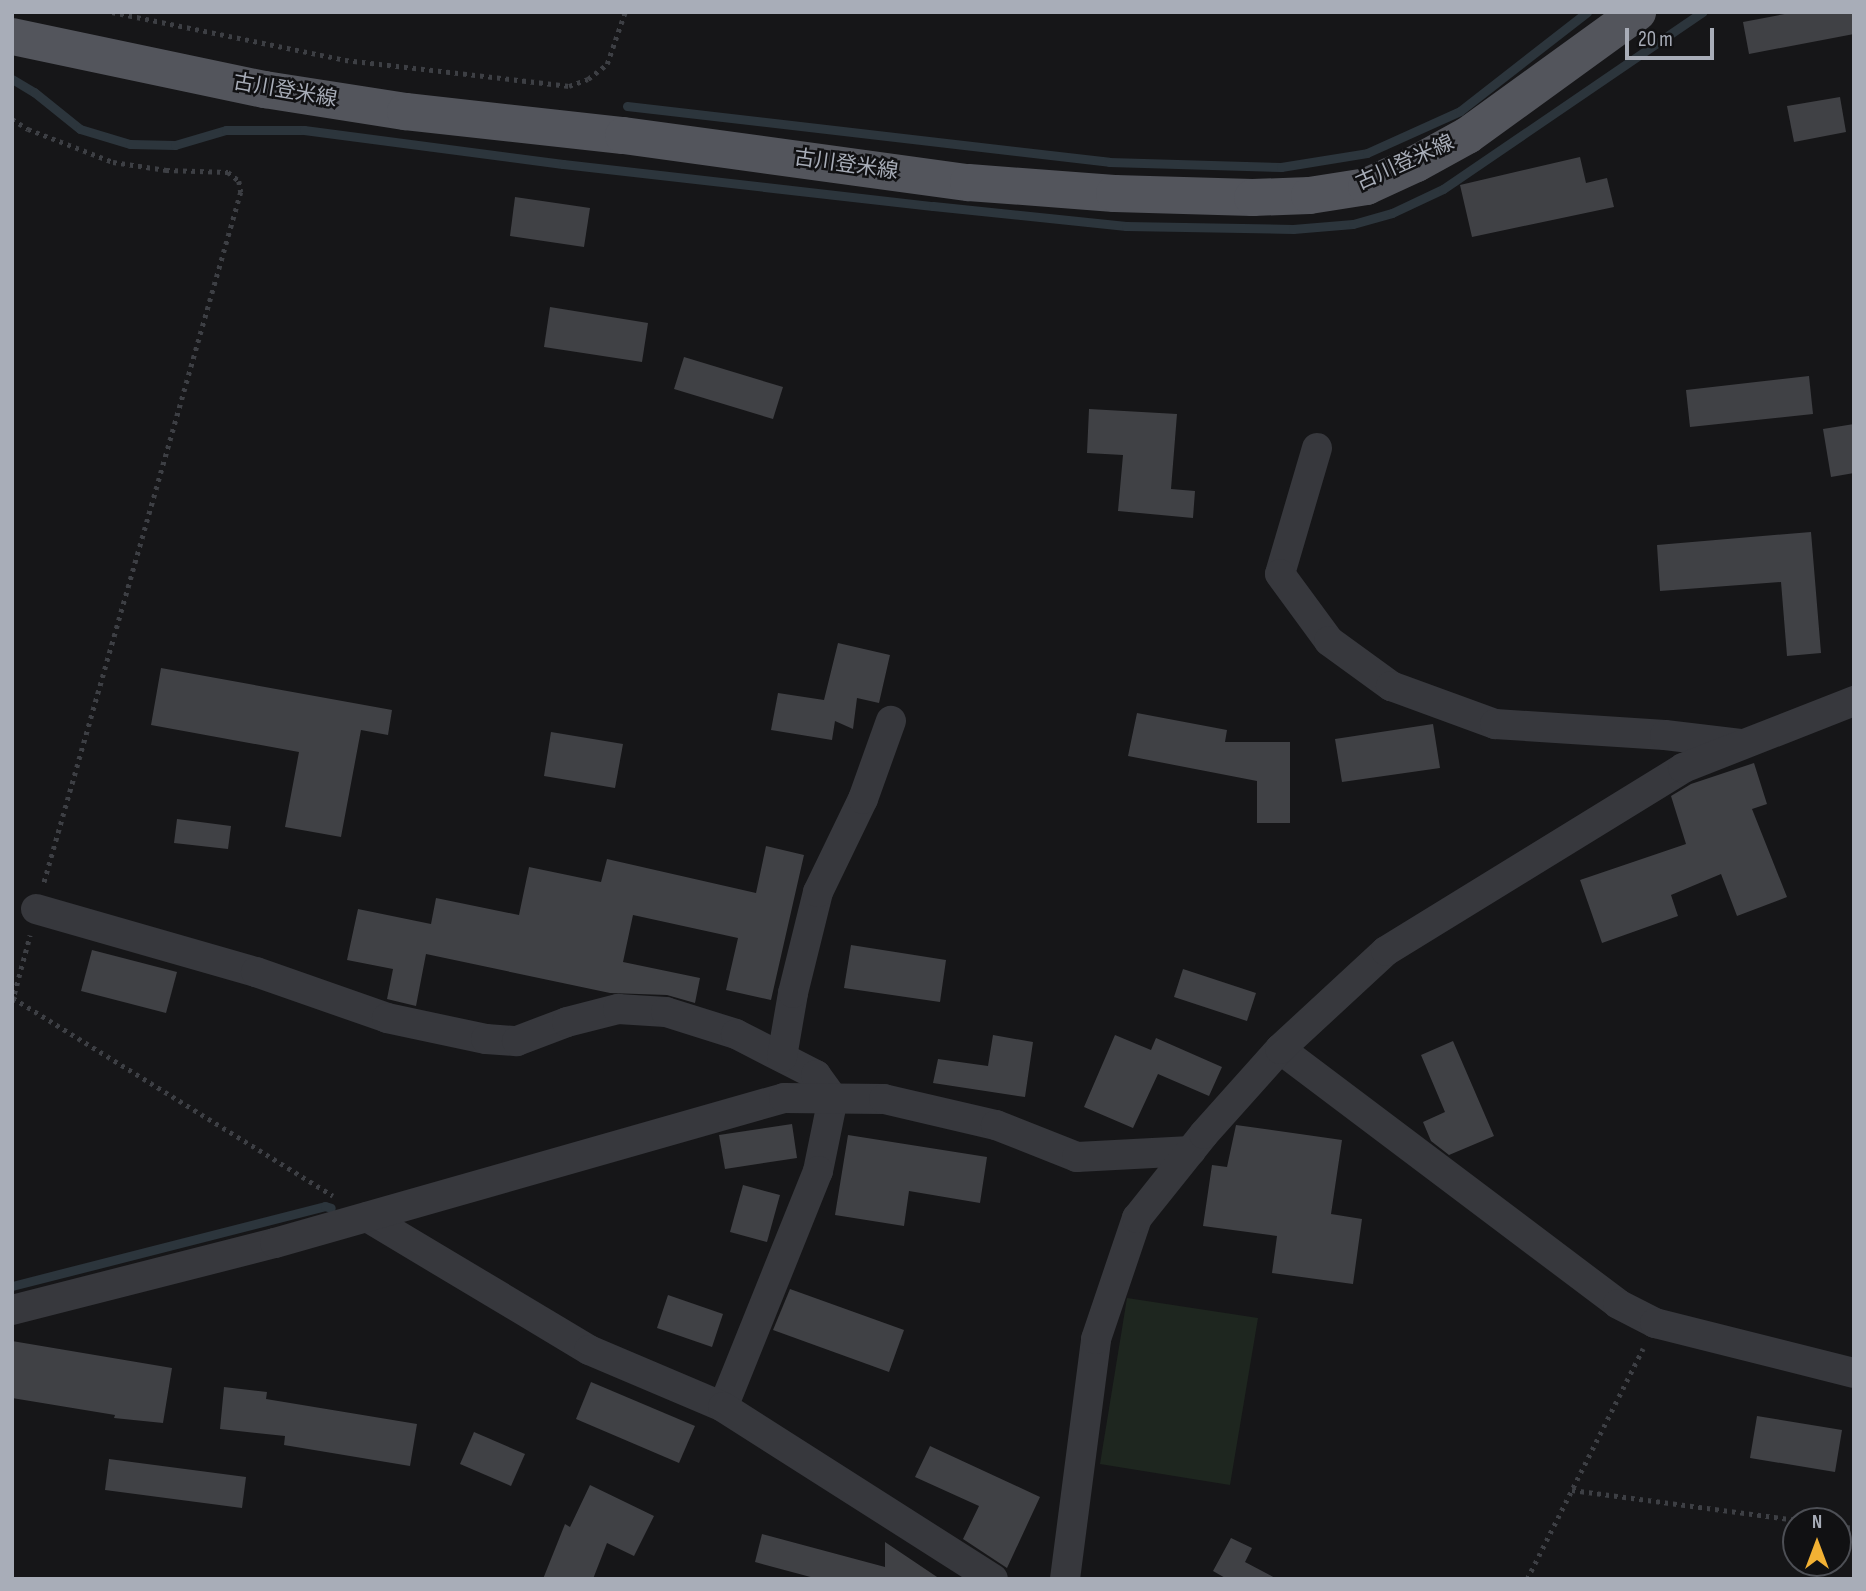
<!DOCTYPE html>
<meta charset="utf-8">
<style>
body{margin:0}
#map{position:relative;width:1866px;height:1591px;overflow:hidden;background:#161618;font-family:"Sofia Sans Condensed","Noto Sans JP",sans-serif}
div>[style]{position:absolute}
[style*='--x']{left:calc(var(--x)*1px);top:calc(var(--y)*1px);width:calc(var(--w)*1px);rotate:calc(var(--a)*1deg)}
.green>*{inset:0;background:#1e261f}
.stream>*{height:9px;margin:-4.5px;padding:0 4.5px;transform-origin:4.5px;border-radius:4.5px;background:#2c353c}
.building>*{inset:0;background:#404145}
.path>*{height:4.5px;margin-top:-2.25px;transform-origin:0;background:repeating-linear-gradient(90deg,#3d3f44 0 3.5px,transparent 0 8.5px)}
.minor>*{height:30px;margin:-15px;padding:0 15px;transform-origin:15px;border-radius:15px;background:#37383d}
.major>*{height:37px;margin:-18.5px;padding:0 18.5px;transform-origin:18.5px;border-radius:18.5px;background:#53555c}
span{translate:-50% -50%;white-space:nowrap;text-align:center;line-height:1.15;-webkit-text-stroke:5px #111113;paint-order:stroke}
.street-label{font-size:21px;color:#a8adb8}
.frame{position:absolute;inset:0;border:14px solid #a8adb8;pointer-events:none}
.north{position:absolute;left:1782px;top:1507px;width:70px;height:70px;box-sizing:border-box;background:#111113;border:2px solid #4d4f55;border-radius:50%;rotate:0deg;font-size:19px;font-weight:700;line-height:28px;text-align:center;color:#a8adb8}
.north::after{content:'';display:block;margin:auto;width:24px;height:32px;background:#f2b134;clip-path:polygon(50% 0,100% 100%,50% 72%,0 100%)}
.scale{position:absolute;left:1625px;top:28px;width:89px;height:32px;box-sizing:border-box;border:4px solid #a8adb8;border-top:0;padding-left:9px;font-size:21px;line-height:24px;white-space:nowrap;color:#a8adb8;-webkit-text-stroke:5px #111113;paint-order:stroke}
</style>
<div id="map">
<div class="green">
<div style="clip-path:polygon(1127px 1298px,1258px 1318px,1230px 1485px,1100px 1464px)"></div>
</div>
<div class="stream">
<div style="--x:12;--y:79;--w:26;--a:31"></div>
<div style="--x:34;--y:92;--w:59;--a:38.8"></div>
<div style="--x:80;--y:129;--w:52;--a:16.7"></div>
<div style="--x:130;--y:144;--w:45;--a:1.3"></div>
<div style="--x:175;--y:145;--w:53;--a:-16.4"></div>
<div style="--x:226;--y:130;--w:78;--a:0"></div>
<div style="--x:304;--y:130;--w:261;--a:7.5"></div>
<div style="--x:563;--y:164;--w:372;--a:6.5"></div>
<div style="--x:933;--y:206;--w:194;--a:5.9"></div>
<div style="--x:1126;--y:226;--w:167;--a:1"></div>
<div style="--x:1293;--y:229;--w:60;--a:-4.8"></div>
<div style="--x:1353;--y:224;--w:41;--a:-15.8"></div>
<div style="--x:1392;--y:213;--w:56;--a:-25.2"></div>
<div style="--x:1443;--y:189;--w:314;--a:-34.3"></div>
<div style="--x:627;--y:106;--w:485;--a:6.6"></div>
<div style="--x:1109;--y:162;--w:172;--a:1.7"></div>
<div style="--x:1281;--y:167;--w:87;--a:-9.2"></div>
<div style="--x:1367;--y:153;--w:102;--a:-24.3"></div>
<div style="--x:1460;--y:111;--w:161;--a:-37.9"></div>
<div style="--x:12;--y:1286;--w:323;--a:-14.3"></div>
<div style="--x:325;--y:1206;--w:6;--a:18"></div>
</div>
<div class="building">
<div style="clip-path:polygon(1795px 12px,1854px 12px,1854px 34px,1749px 54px,1743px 22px)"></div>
<div style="clip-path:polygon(1840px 97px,1846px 132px,1794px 142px,1787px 106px)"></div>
<div style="clip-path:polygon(1580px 157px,1586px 183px,1607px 178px,1614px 207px,1472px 237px,1460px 185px)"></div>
<div style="clip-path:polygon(515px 197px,590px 208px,584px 247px,510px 236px)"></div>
<div style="clip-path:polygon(550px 307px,648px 323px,642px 362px,544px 347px)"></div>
<div style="clip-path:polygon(684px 357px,783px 387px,773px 419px,674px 389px)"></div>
<div style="clip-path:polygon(1809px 376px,1813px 414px,1690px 427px,1686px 390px)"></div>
<div style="clip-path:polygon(1089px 409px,1177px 414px,1171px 489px,1195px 491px,1193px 518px,1118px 511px,1123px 455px,1087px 453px)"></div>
<div style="clip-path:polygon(1854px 424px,1854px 473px,1831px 477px,1823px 429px)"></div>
<div style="clip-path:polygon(1811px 532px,1821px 653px,1787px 656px,1781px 582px,1660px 591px,1657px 545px)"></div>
<div style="clip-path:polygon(838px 643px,890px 655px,879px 703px,857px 698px,853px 729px,835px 721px,832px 740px,771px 730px,778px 693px,824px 700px)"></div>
<div style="clip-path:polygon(161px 668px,392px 710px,388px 735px,361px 730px,341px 837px,285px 827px,299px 752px,151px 725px)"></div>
<div style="clip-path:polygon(1137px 713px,1227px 730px,1225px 742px,1290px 742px,1290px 823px,1257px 823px,1257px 781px,1128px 756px)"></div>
<div style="clip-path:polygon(1433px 724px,1440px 768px,1342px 782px,1335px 739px)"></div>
<div style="clip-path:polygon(551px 732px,623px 744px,615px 788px,544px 776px)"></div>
<div style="clip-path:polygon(1754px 763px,1767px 804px,1752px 809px,1787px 897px,1737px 916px,1721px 874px,1671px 895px,1678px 916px,1602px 943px,1580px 880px,1686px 844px,1671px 796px,1691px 784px)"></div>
<div style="clip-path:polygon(177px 819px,231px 826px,228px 849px,174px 843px)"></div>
<div style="clip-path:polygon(766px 846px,804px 855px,771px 1000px,726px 990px,738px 938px,633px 915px,623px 962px,700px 978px,695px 1003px,667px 995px,610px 993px,426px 954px,416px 1006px,387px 999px,393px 969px,347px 960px,358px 909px,431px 924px,436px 898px,519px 915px,529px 867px,601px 882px,607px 859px,756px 893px)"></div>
<div style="clip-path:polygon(851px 945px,946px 960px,940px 1002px,844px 988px)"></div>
<div style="clip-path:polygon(92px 950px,177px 972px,166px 1013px,81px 991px)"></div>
<div style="clip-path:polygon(1183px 969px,1256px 993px,1247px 1021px,1174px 997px)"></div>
<div style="clip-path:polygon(993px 1035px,1033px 1042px,1025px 1097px,933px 1083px,938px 1059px,988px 1066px)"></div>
<div style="clip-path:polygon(1115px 1035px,1151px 1050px,1156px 1038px,1222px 1067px,1209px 1096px,1158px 1074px,1133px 1128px,1084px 1107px)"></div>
<div style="clip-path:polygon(1453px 1041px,1494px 1136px,1449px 1155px,1431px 1141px,1423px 1122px,1445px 1112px,1421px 1055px)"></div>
<div style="clip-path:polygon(792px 1124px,797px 1158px,725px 1169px,719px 1135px)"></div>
<div style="clip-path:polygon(1236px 1125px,1342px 1140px,1331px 1214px,1362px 1219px,1353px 1284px,1272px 1273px,1277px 1236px,1203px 1226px,1212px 1165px,1227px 1167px)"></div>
<div style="clip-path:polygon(848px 1135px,987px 1157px,980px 1203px,909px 1191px,904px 1226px,835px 1215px)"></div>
<div style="clip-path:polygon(743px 1185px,780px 1195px,767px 1242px,730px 1232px)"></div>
<div style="clip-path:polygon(790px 1289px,904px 1330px,889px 1372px,773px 1330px)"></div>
<div style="clip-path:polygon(668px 1295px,723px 1314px,712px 1347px,657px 1328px)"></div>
<div style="clip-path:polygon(12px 1341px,172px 1368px,163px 1423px,114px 1418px,115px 1415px,12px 1398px)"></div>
<div style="clip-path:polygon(591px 1382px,695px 1426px,679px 1463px,576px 1419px)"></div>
<div style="clip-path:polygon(224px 1387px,267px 1392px,266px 1399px,417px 1424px,410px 1466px,284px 1445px,285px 1436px,220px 1429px)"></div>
<div style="clip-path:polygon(1757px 1416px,1842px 1430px,1835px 1472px,1750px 1458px)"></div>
<div style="clip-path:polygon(474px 1432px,525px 1454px,511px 1486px,460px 1464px)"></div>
<div style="clip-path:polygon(930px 1446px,1040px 1497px,1007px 1568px,963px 1539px,979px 1506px,915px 1477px)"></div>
<div style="clip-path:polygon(109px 1459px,246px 1477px,242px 1508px,105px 1490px)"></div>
<div style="clip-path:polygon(590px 1485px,654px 1516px,634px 1556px,607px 1543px,593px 1579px,543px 1579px,565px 1524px,570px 1527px)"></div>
<div style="clip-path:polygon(762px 1534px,885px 1567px,885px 1542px,940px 1579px,818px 1579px,755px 1562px)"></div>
<div style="clip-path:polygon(1231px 1538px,1252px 1548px,1245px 1562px,1277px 1579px,1227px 1579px,1213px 1571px)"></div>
</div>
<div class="path">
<div style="--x:112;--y:12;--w:238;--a:11.6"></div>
<div style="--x:345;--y:60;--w:226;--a:6.6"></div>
<div style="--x:569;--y:86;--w:20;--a:-20"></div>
<div style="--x:588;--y:79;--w:24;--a:-38"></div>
<div style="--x:607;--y:64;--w:55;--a:-70.9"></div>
<div style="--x:12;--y:119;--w:19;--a:32"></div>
<div style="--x:28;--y:129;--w:91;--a:21.2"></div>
<div style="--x:113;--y:162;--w:54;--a:8.6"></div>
<div style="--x:166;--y:170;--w:62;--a:1.8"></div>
<div style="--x:228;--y:172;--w:14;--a:39"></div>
<div style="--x:239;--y:181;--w:11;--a:80"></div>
<div style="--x:241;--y:192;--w:719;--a:105.91"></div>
<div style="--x:13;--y:998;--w:376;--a:31.7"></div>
<div style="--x:12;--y:1002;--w:69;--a:-75"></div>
<div style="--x:1572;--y:1490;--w:233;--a:7.6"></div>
<div style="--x:1838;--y:1526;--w:16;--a:7"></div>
<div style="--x:1527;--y:1579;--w:258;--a:-63.3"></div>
</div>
<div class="minor">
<div style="--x:1317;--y:448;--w:131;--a:106.4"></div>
<div style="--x:1280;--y:574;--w:83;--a:53.8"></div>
<div style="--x:1329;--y:641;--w:77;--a:36"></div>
<div style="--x:1391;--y:686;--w:111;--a:20.1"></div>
<div style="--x:1495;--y:724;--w:170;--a:3.7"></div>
<div style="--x:1665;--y:735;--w:76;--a:6.8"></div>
<div style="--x:36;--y:909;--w:229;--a:16"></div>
<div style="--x:256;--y:972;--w:139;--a:19.3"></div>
<div style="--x:387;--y:1018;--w:101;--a:12"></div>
<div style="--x:486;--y:1039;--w:31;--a:4"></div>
<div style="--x:517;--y:1041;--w:53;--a:-20.8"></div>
<div style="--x:567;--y:1022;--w:53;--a:-14.3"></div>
<div style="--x:618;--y:1009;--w:48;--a:3.6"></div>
<div style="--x:666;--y:1012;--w:73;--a:17.4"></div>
<div style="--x:736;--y:1034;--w:90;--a:27.1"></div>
<div style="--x:816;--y:1075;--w:29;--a:54"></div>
<div style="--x:833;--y:1098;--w:75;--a:101.6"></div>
<div style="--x:818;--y:1171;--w:254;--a:111.9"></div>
<div style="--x:1280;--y:1049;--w:423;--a:37"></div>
<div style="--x:1618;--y:1304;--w:42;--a:27.2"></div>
<div style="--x:1655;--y:1323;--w:205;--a:14.1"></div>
<div style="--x:782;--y:1057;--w:65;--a:-80.2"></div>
<div style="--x:793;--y:993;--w:104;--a:-76.1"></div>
<div style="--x:818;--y:892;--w:103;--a:-64.2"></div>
<div style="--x:863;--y:799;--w:83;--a:-70.3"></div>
<div style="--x:367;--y:1217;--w:259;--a:30.9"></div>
<div style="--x:589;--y:1350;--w:146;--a:23"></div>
<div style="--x:723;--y:1407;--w:320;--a:32.5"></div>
<div style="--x:12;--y:1310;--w:271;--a:-14.3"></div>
<div style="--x:275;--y:1243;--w:529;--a:-15.9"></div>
<div style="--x:784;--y:1098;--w:100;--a:0.6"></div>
<div style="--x:884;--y:1099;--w:115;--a:13.1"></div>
<div style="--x:996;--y:1125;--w:87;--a:21.6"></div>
<div style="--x:1077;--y:1157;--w:114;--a:-3"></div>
<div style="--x:1065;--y:1579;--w:242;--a:-82.6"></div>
<div style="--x:1096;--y:1339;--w:128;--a:-71.3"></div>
<div style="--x:1137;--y:1218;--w:107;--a:-51.4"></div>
<div style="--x:1204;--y:1134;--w:114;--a:-48.2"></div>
<div style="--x:1280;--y:1049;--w:144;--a:-42.8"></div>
<div style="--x:1386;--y:951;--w:349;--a:-31.6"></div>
<div style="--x:1683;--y:768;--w:184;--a:-21.4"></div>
</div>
<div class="major">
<div style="--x:12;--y:36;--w:258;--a:11.9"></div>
<div style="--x:264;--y:89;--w:143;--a:8.9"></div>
<div style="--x:405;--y:111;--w:219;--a:6.3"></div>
<div style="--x:623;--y:135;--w:348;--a:7.8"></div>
<div style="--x:968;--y:182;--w:146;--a:4.3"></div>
<div style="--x:1114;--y:193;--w:138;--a:1.7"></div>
<div style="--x:1252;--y:197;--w:57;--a:-2"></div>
<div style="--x:1309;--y:195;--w:58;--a:-9"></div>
<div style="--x:1366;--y:186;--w:55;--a:-24.7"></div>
<div style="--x:1416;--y:163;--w:58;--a:-28.8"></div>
<div style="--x:1467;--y:135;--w:210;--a:-35.9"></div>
</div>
<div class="street-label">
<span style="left:285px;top:91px;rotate:10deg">古川登米線</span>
<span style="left:1405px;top:163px;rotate:-24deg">古川登米線</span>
<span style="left:846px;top:165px;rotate:8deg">古川登米線</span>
</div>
<div class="frame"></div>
<div class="north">N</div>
<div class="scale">20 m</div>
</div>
